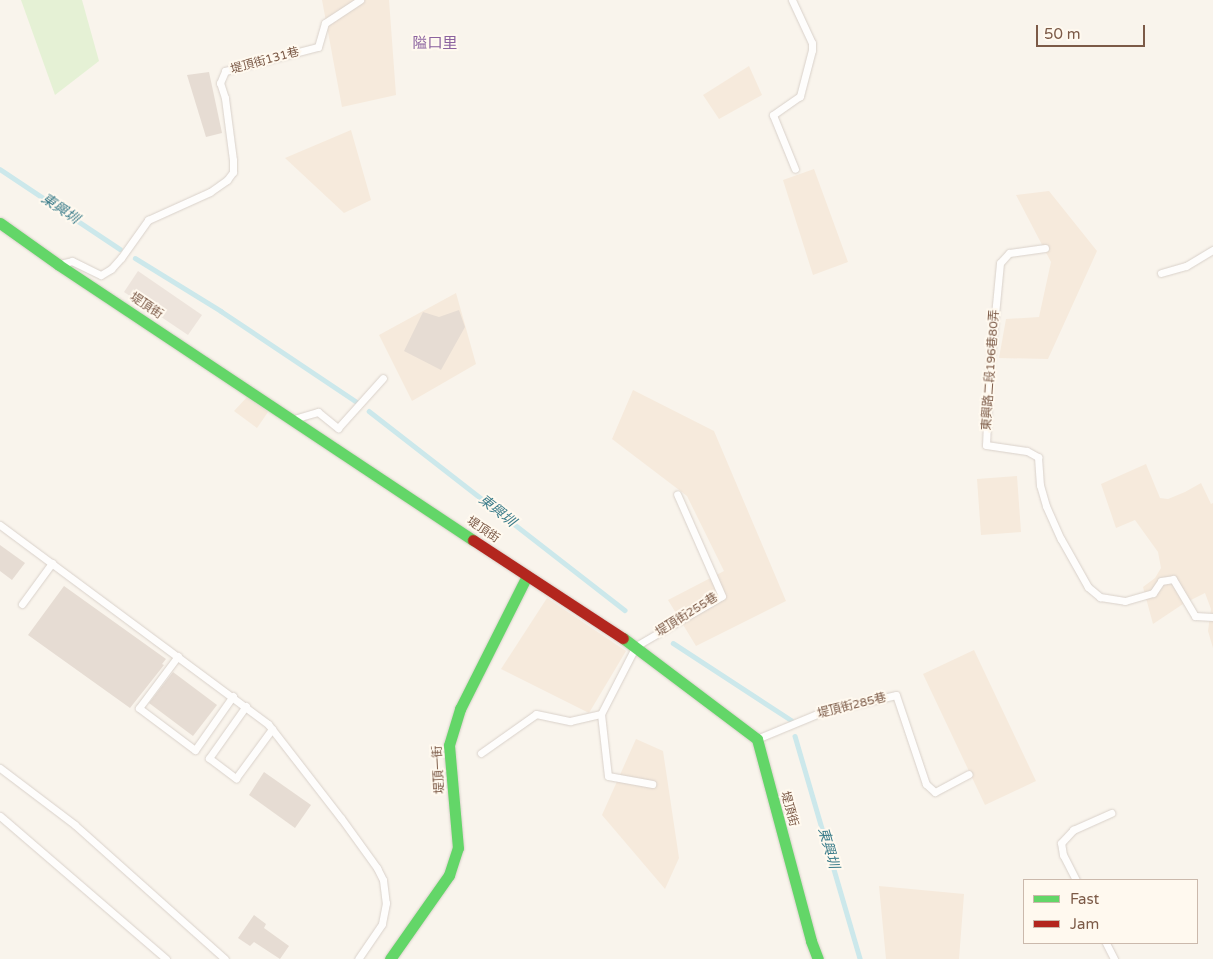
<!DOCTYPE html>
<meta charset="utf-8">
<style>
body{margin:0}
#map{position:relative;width:1213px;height:959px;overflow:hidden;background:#f9f4ec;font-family:"Varela Round","Noto Sans TC",sans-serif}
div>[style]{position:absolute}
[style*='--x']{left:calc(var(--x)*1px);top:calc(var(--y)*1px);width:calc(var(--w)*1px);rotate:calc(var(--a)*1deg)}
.residential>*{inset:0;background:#f6eadc}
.industrial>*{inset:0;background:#ede4dc}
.green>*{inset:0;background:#e5f1d5}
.stream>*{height:4.5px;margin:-2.25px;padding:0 2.25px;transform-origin:2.25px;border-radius:2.25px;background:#cce8eb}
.building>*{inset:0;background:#e6dcd3}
.roads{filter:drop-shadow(0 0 1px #d9d1ca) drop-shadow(0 0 1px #d9d1ca)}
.lane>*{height:7px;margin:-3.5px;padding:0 3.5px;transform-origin:3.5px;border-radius:3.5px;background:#fefdfc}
.fast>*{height:11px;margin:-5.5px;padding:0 5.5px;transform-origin:5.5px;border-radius:5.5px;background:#63d668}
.jam>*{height:11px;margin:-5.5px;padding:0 5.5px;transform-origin:5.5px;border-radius:5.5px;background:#b3261e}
span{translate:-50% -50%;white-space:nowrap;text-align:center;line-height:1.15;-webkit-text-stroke:4px #fff9ef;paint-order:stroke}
.street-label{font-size:12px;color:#7c5a47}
.water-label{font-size:14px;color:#3b7c8a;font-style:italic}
.quarter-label{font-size:15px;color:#8b629f}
.legend{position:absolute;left:1023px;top:879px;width:175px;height:65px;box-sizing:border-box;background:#fff9ef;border:1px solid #cbb9ac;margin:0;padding:6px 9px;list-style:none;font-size:15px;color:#7c5a47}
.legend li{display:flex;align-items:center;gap:10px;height:25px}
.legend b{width:25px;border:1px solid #cbb9ac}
.scale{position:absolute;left:1036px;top:25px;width:109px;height:22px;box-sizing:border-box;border:2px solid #7c5a47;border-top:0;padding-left:6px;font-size:15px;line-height:18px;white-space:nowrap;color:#7c5a47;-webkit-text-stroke:4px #fff9ef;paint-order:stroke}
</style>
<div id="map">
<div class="residential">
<div style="clip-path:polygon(322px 0,389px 0,396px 95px,342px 107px)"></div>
<div style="clip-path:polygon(749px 66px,762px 95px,719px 119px,703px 95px)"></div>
<div style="clip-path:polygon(351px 130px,371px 200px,344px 213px,285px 158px)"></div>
<div style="clip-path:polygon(814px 169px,848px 262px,813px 275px,783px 180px)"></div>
<div style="clip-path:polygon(1049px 191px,1097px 251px,1048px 359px,999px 358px,1006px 319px,1039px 317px,1051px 262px,1016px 195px)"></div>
<div style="clip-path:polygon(456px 293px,476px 364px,412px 401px,379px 335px)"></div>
<div style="clip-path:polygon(633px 390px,714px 431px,786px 601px,696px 646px,668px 600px,724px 571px,687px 496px,612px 439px)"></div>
<div style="clip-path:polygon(248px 396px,268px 412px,257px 428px,234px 411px)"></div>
<div style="clip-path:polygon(1146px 464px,1160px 498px,1168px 499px,1185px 492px,1201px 483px,1211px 504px,1213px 503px,1213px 648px,1208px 631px,1211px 609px,1205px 593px,1183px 604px,1153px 624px,1143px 587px,1155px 578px,1161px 568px,1158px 552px,1135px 520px,1116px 528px,1101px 484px)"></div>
<div style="clip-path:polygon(1017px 476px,1021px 532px,981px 535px,977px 479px)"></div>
<div style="clip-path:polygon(547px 598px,626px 651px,589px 713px,501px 669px)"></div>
<div style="clip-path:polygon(974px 650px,1036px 781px,985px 805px,923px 674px)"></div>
<div style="clip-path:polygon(636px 739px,663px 751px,679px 858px,665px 889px,602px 815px)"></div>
<div style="clip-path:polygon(879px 886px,964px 894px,959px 959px,886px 959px)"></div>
</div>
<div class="industrial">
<div style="clip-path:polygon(138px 271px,202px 315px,188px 335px,124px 292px)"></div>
</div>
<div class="green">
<div style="clip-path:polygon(21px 0,82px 0,99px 61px,55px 95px)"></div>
</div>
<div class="stream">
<div style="--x:0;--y:169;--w:144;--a:33.7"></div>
<div style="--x:135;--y:258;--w:101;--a:31.6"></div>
<div style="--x:221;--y:311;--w:164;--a:33.8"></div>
<div style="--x:369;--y:411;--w:324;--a:37.9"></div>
<div style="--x:673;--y:643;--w:141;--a:33.1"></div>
<div style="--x:795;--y:736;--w:232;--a:73.7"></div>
</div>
<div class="building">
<div style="clip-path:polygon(209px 72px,222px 133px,206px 137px,187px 75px)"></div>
<div style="clip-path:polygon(459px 310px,465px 327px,441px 370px,404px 351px,423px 312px,439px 317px)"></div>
<div style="clip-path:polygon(0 545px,25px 563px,12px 580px,0 571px)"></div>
<div style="clip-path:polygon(64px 586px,166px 659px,162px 664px,164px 665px,130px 708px,28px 635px)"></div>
<div style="clip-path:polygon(173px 672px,217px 705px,193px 736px,149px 703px)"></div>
<div style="clip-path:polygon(264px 772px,311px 805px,295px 828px,249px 795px)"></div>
<div style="clip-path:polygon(254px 915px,266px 924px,264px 928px,289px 946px,280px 959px,254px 942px,250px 946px,238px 938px)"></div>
</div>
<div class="roads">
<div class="lane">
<div style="--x:792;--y:0;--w:47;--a:65.1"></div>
<div style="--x:812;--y:43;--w:7;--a:90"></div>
<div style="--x:812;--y:50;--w:48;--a:104.6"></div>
<div style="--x:800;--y:96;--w:33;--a:145"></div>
<div style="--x:773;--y:115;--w:58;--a:67.8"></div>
<div style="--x:1045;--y:248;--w:36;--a:172"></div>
<div style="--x:1009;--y:253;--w:13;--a:132"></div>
<div style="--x:1000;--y:263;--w:115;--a:95.5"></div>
<div style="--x:989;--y:377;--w:68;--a:92.5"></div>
<div style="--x:986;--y:445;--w:41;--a:8.3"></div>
<div style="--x:1027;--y:451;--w:13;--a:29"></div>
<div style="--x:1038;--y:457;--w:28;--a:86"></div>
<div style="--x:1040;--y:485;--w:22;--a:74"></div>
<div style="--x:1046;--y:506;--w:36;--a:66"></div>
<div style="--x:1061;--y:539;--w:55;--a:60.6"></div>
<div style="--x:1088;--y:587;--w:16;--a:40"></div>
<div style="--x:1100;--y:597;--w:25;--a:9"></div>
<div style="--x:1125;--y:601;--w:29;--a:-16"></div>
<div style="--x:1153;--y:593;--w:14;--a:-56"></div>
<div style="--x:1161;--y:581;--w:12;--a:-9"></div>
<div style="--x:1173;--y:579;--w:43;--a:59.3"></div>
<div style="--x:1195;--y:616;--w:18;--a:3"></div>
<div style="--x:64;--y:263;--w:8;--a:-14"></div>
<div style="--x:72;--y:261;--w:32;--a:26"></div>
<div style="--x:101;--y:275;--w:12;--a:-31"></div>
<div style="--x:111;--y:269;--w:15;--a:-48"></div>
<div style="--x:121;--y:258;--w:47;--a:-54.6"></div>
<div style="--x:148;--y:220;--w:68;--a:-24.3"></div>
<div style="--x:210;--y:192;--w:21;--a:-35"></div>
<div style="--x:227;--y:180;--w:10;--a:-53"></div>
<div style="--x:233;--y:172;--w:12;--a:-90"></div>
<div style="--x:233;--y:160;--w:63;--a:-97.4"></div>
<div style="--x:225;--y:98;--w:16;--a:-108"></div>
<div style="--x:220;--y:83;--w:13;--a:-67"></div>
<div style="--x:225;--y:71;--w:96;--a:-14.5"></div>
<div style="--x:318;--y:47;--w:25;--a:-74"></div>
<div style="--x:325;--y:23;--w:42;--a:-33.3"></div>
<div style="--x:1161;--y:273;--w:26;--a:-16"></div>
<div style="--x:1186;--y:266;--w:31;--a:-31"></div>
<div style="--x:297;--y:418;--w:22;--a:-16"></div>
<div style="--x:318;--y:412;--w:26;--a:39"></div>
<div style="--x:338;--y:428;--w:67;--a:-48"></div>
<div style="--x:0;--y:525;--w:334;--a:36.6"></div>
<div style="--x:268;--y:724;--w:119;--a:52.2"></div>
<div style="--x:341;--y:818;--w:62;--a:54.2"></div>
<div style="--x:377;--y:868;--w:13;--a:63"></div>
<div style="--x:383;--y:880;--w:23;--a:83"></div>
<div style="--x:386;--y:903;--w:21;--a:101"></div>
<div style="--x:382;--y:924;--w:42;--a:124.4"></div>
<div style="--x:22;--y:604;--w:51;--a:-53.8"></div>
<div style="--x:178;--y:656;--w:65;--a:126.9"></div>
<div style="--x:139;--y:708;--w:70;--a:36.9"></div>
<div style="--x:195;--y:750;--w:66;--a:-54.9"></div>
<div style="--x:246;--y:706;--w:64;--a:125.4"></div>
<div style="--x:209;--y:758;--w:34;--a:37"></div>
<div style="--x:236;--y:778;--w:61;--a:-53.7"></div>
<div style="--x:601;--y:714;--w:62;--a:83.6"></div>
<div style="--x:608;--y:776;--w:45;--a:10.3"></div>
<div style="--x:759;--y:738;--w:68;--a:-22.4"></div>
<div style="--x:822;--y:712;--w:76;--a:-12.9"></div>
<div style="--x:896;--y:695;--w:94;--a:71.4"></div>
<div style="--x:926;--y:784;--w:12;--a:42"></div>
<div style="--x:935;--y:792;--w:38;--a:-28"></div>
<div style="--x:481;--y:753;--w:67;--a:-35.3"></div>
<div style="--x:536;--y:714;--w:35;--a:12"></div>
<div style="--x:570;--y:721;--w:32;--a:-13"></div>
<div style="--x:601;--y:714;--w:76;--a:-62.8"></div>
<div style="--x:636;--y:646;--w:99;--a:-30.2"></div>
<div style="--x:722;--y:596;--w:111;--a:-113.8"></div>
<div style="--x:0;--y:768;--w:94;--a:37.2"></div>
<div style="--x:75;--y:825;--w:201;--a:41.8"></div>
<div style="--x:0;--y:816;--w:219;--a:40.7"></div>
<div style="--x:1076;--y:880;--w:28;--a:-117"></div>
<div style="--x:1063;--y:855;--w:12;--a:-99"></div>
<div style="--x:1061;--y:843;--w:18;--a:-47"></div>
<div style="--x:1073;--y:830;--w:42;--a:-24.1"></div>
<div style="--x:1106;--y:943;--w:18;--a:63"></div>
</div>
<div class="fast">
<div style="--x:0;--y:223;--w:72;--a:35.4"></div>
<div style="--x:59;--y:265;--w:497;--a:33.6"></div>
<div style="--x:623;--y:638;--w:168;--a:37"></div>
<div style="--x:757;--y:739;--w:209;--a:75"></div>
<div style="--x:811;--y:941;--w:19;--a:69"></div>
<div style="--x:390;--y:959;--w:103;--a:-54.9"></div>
<div style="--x:449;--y:875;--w:28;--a:-72"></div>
<div style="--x:458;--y:848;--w:103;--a:-95"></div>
<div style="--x:449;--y:745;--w:38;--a:-73"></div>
<div style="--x:460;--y:709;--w:149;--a:-63.3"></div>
</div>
<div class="jam">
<div style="--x:473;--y:540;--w:179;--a:33.2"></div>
</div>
</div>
<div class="street-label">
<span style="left:265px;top:61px;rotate:-15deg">堤頂街131巷</span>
<span style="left:146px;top:306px;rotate:34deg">堤頂街</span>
<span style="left:991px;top:370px;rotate:-86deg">東興路二段196巷80弄</span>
<span style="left:483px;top:530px;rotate:34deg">堤頂街</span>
<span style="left:687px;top:615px;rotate:-32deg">堤頂街255巷</span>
<span style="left:852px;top:706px;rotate:-14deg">堤頂街285巷</span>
<span style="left:439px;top:770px;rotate:-93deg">堤頂一街</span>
<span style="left:789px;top:809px;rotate:75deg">堤頂街</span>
</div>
<div class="water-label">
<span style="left:60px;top:209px;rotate:34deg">東興圳</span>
<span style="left:497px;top:511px;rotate:38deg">東興圳</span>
<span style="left:828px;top:848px;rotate:74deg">東興圳</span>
</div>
<div class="quarter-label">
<span style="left:435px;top:44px">隘口里</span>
</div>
<ul class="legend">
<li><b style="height:6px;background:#63d668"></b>Fast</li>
<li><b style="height:6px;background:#b3261e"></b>Jam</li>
</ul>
<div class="scale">50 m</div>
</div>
